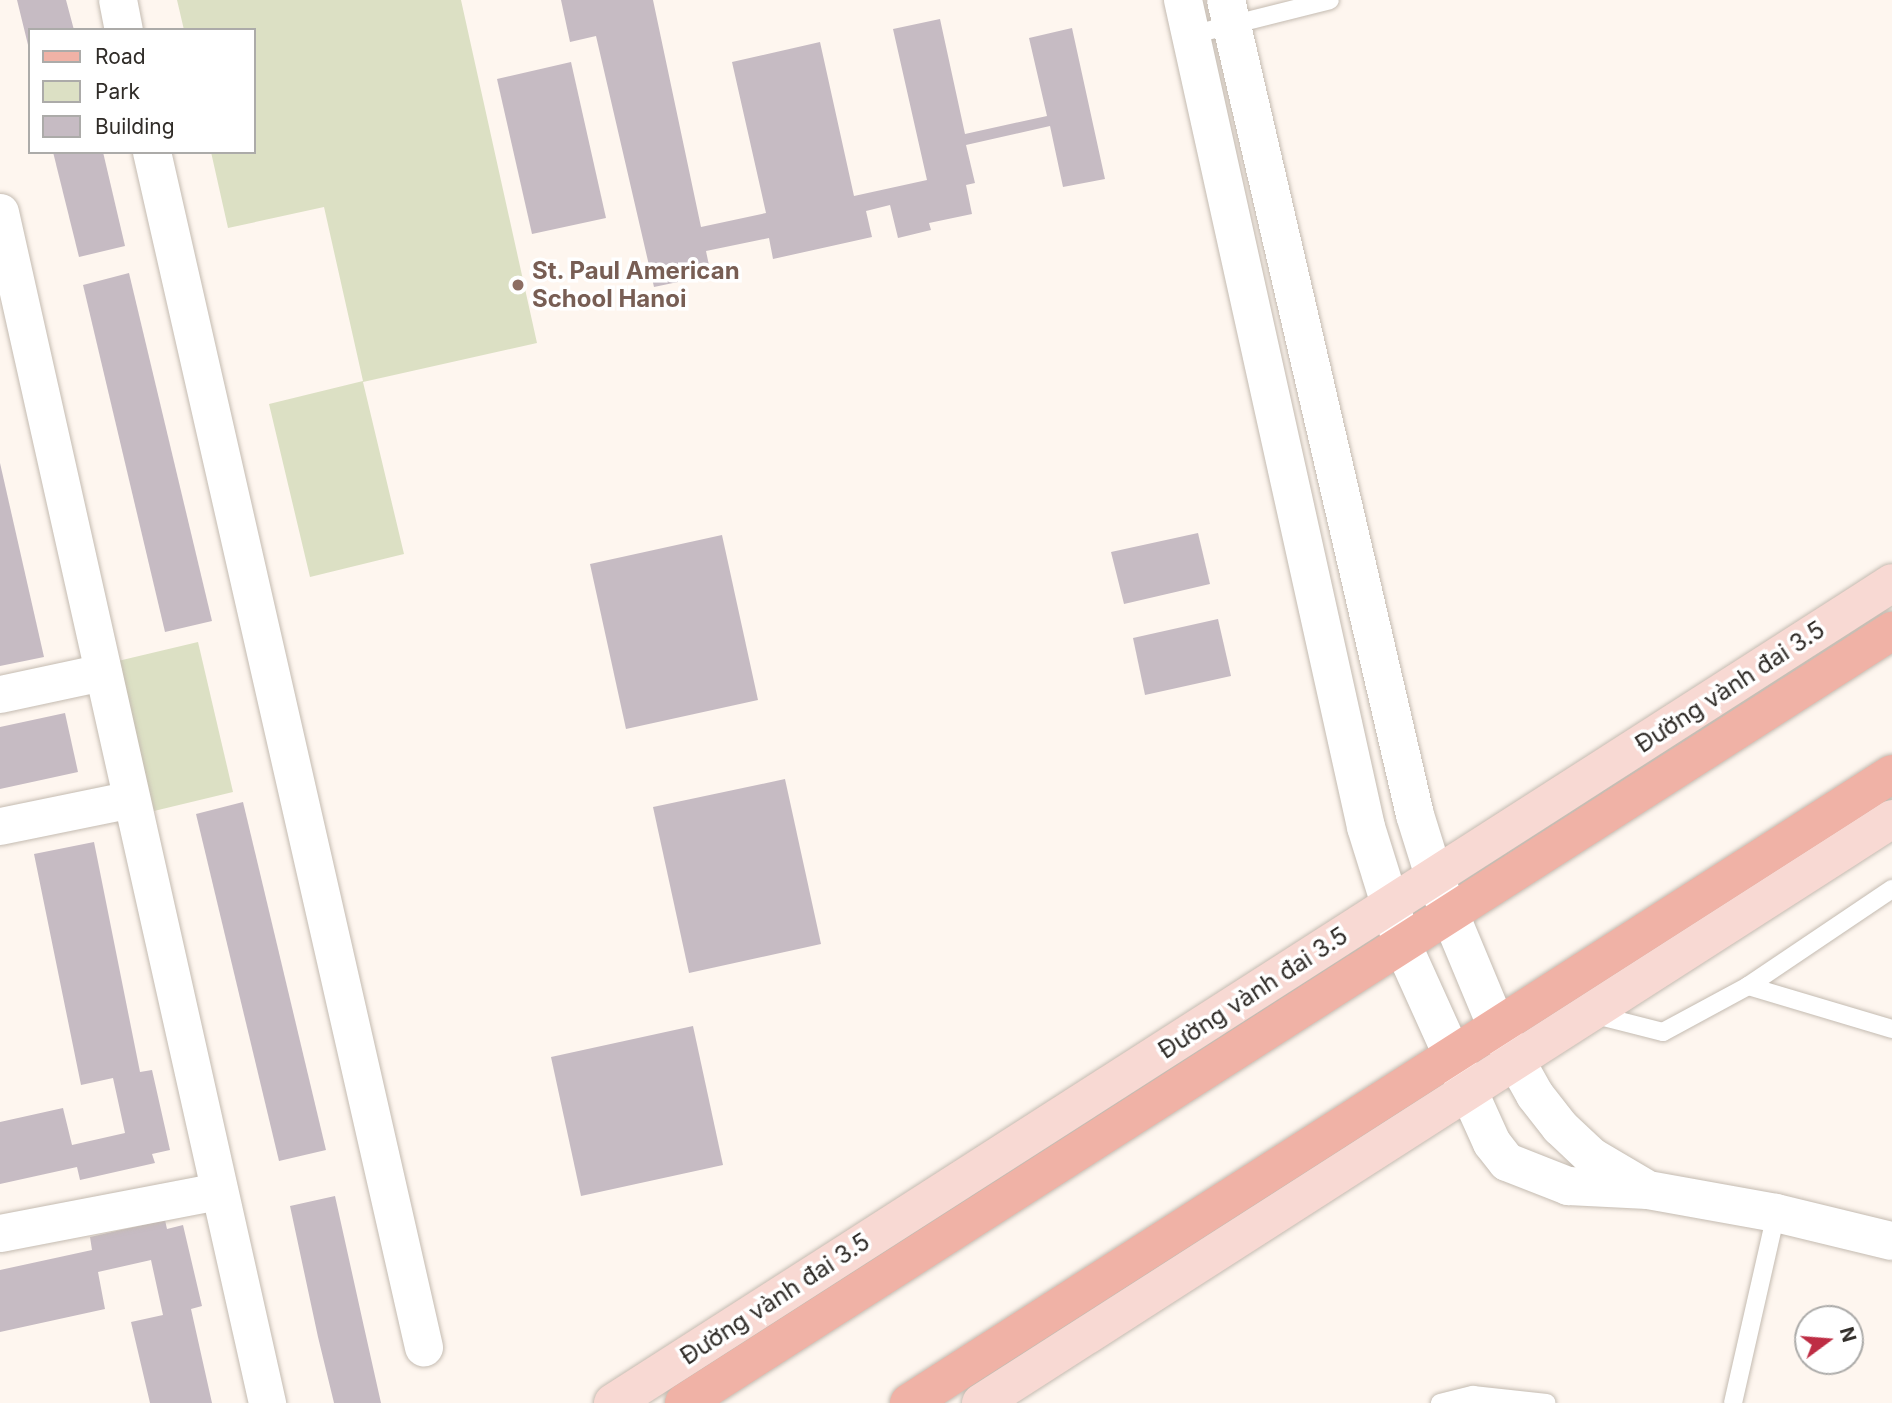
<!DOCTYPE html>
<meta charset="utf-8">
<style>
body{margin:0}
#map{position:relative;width:1892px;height:1403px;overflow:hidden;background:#fef6ef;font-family:Inter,sans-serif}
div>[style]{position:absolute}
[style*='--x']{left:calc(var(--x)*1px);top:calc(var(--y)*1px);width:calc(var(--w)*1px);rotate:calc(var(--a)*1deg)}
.green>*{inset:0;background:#dce0c4}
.building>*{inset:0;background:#c6bbc3}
.roads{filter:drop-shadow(0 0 2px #c4bbb1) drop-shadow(0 0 2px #c4bbb1)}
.service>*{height:18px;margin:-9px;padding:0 9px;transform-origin:9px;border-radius:9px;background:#fff}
.minor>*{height:37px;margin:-18.5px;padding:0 18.5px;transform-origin:18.5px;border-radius:18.5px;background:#fff}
.tertiary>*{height:38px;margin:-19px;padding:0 19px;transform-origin:19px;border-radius:19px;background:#fff}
.secondary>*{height:38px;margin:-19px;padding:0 19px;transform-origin:19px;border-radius:19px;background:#f8d9d3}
.primary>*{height:38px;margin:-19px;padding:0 19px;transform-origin:19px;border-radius:19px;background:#f0b2a6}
.dots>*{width:19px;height:19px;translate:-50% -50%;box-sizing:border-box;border:4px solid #fff;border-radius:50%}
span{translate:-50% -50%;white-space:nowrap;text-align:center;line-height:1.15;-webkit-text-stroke:7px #fff;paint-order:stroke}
.education-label{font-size:24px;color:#785e54;font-weight:700}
.left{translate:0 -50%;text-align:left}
.street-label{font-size:24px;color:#302c28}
.legend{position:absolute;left:28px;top:28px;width:228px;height:126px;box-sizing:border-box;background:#fff;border:2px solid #acaba9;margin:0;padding:9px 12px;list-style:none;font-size:21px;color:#302c28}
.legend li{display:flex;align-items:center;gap:14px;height:35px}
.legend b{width:35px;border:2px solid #acaba9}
.north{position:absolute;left:1794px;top:1305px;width:70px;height:70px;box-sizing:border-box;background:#fff;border:2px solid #acaba9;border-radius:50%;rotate:74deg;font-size:19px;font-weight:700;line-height:28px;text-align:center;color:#302c28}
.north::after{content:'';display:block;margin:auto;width:24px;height:32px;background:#be2d44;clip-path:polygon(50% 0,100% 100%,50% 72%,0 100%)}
</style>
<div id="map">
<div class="green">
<div style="clip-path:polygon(177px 0,461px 0,537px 343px,363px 382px,404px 554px,310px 577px,269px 404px,363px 381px,324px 207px,228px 228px,211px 152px,254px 152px,254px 30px,184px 30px)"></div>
<div style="clip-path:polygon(198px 642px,233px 792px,154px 811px,118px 661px)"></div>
</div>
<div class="building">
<div style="clip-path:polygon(17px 0,66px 0,74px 30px,30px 30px,29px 49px)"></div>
<div style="clip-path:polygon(561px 0,653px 0,701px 227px,766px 213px,732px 62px,820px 42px,854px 196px,927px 180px,893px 29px,940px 19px,965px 134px,1047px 116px,1029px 38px,1072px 28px,1105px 179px,1063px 187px,1050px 126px,966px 145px,975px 183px,966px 185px,972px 214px,929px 223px,931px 230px,898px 238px,890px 205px,866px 211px,872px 237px,773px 259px,769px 238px,706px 251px,711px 275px,654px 287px,596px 36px,570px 42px)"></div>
<div style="clip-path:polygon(571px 62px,606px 218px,532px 234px,497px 79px)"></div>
<div style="clip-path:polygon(53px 152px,103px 152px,125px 246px,79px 257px)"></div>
<div style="clip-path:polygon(129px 273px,212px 621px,165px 632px,83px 285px)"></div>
<div style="clip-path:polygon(0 463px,44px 657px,0 666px)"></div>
<div style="clip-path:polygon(1198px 533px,1210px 584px,1124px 604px,1111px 552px)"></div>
<div style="clip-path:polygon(722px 535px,758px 700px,626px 729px,590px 564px)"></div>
<div style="clip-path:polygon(1218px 619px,1231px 676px,1145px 695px,1133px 638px)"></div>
<div style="clip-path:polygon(65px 713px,78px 772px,0 789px,0 727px)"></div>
<div style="clip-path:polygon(785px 779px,821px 944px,689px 973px,653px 807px)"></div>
<div style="clip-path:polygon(243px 802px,326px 1150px,279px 1161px,196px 814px)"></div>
<div style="clip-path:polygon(94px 842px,140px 1072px,152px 1070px,170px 1150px,152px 1154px,155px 1163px,80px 1180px,77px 1167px,0 1184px,0 1122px,63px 1108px,72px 1145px,125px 1133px,113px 1078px,81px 1085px,34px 854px)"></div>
<div style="clip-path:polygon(693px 1026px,723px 1165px,581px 1196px,551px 1057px)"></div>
<div style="clip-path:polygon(335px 1196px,364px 1327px,381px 1403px,334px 1403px,318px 1337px,290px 1206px)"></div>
<div style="clip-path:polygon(165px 1220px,167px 1229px,183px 1225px,202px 1306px,191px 1309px,212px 1403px,150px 1403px,131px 1322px,163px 1315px,151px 1260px,98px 1272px,105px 1309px,0 1332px,0 1270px,92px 1250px,90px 1237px)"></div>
</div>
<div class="roads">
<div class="service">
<div style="--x:1191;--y:35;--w:143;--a:-14.1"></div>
<div style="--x:1748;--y:986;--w:150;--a:16.6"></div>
<div style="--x:1592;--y:1014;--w:73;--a:14.2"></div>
<div style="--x:1663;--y:1032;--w:97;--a:-28.4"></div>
<div style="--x:1748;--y:986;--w:174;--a:-34"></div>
<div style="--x:1440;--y:1403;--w:34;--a:-14"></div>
<div style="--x:1473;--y:1395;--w:74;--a:6.2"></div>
<div style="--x:1733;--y:1403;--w:195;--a:-77.2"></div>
</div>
<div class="minor">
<div style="--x:0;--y:212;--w:1221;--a:77.36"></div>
<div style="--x:0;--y:694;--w:105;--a:-12.1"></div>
<div style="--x:0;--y:826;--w:134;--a:-11.6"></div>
<div style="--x:0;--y:1233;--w:223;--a:-10.9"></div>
</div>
<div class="tertiary">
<div style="--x:118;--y:0;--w:31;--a:79"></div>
<div style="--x:1183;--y:0;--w:847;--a:77.52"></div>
<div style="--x:1366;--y:827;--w:125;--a:72.7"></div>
<div style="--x:1403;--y:946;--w:216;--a:65.7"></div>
<div style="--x:1492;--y:1143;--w:24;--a:52"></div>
<div style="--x:1507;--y:1162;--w:66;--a:21.5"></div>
<div style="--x:1568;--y:1186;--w:80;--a:2.9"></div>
<div style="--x:1648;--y:1190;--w:130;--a:10.2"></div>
<div style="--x:1776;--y:1213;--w:119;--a:13.6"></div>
<div style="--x:1226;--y:0;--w:837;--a:76.94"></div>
<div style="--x:1415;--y:815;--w:64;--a:72.7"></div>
<div style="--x:1434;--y:876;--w:164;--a:67.4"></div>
<div style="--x:1497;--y:1027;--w:78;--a:60.8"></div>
<div style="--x:1535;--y:1095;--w:41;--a:52"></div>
<div style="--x:1560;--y:1127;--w:44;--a:43.2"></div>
<div style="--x:1592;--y:1157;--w:59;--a:30.5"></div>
<div style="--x:152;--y:152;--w:1226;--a:77.18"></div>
</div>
<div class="secondary">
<div style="--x:613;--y:1403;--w:1519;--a:-32.66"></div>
<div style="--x:981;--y:1403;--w:1082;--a:-32.66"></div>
</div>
<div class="primary">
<div style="--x:684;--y:1403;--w:1434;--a:-32.58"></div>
<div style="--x:909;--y:1403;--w:1167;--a:-32.61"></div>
</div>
</div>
<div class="dots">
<div style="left:518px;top:285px;background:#8d6e63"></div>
</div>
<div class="education-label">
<span class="left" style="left:532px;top:285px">St. Paul American<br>School Hanoi</span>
</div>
<div class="street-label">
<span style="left:1730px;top:687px;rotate:-33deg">Đường vành đai 3.5</span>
<span style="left:1253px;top:993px;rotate:-33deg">Đường vành đai 3.5</span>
<span style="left:775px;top:1299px;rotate:-33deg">Đường vành đai 3.5</span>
</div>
<ul class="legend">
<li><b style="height:9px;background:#f0b2a6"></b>Road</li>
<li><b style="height:19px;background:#dce0c4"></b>Park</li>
<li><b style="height:19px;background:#c6bbc3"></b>Building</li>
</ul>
<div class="north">N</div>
</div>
